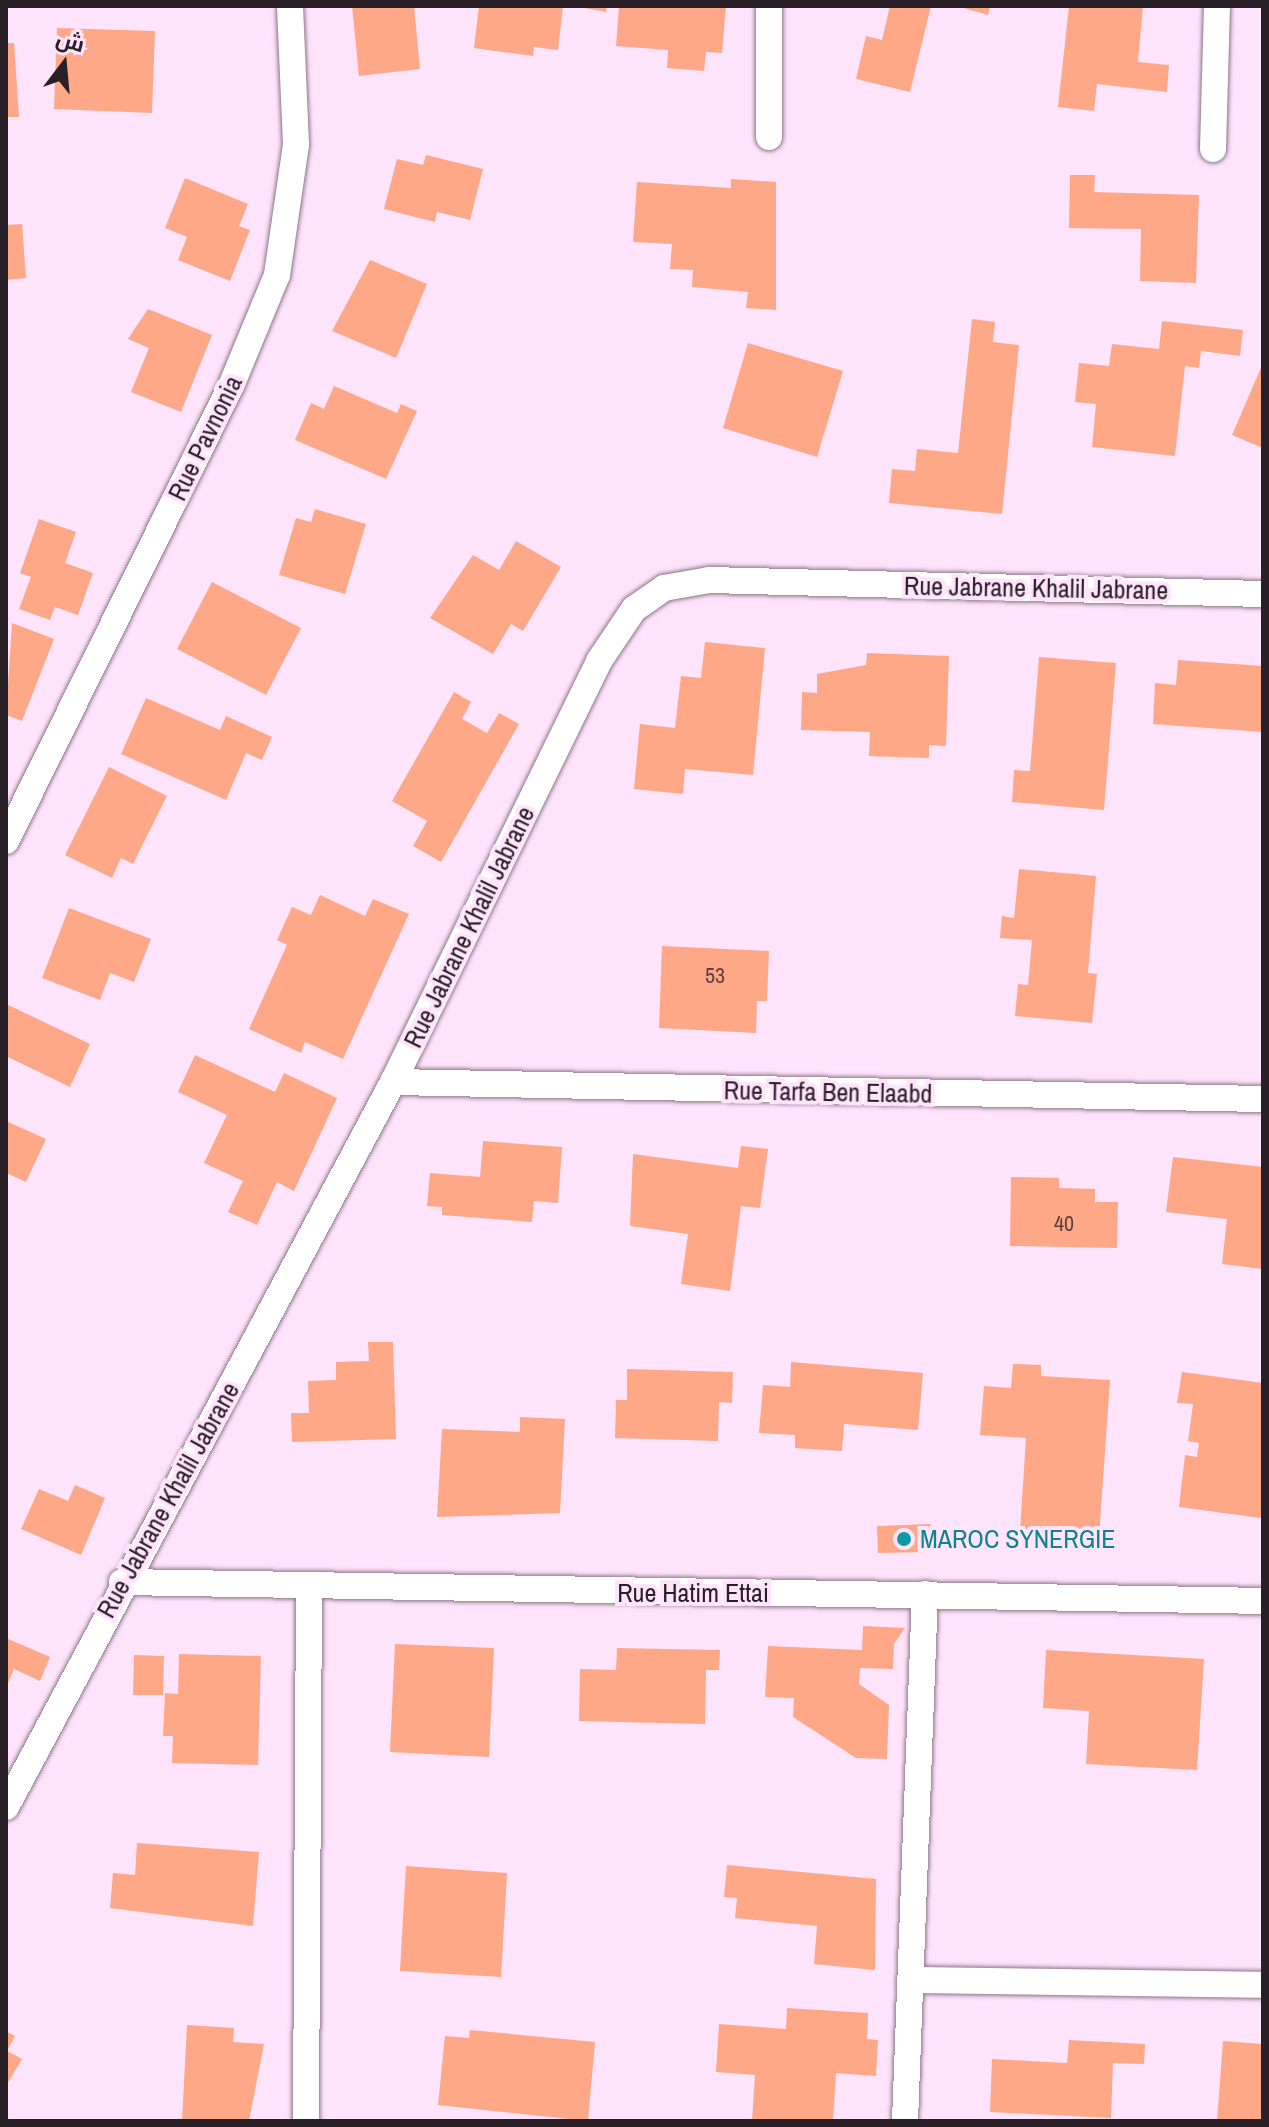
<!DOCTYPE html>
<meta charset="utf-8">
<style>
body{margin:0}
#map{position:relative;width:1269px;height:2127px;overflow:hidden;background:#ffe4fc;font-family:"Archivo Narrow",Cairo,sans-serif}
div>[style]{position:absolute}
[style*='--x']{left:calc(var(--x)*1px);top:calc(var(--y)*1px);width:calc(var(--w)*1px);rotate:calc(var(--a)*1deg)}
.building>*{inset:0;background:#fea888}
.roads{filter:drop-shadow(0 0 2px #8d768b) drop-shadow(0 0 2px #8d768b)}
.minor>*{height:26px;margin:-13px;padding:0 13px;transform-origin:13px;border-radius:13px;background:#fff}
.dots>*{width:22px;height:22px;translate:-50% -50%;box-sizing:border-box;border:4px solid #ffe4fc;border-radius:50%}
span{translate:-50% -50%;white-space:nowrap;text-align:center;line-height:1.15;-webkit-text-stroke:8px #ffe4fc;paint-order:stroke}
.number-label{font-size:22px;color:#5e413f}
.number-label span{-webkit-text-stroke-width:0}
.street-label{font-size:26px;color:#281f27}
.culture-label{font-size:26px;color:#0d838f}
.left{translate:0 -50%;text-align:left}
.frame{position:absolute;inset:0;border:8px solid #281f27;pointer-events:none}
.north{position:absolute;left:24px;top:24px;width:80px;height:80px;-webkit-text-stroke:6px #ffe4fc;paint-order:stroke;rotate:16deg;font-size:22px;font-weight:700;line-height:32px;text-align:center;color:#281f27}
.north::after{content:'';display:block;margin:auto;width:28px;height:36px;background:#281f27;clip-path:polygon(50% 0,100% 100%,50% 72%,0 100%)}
</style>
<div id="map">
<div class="building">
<div style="clip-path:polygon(352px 6px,414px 6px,420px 69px,359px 76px)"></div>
<div style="clip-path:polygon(479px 6px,563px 6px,558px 50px,534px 47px,533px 56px,474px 48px)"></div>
<div style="clip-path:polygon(574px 6px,607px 6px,606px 12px)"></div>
<div style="clip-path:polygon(619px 6px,726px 6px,722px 53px,706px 52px,704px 71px,667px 68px,668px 50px,616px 46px)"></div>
<div style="clip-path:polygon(890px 6px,931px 6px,910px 92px,856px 79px,866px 36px,882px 40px)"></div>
<div style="clip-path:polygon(957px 6px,990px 6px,988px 15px)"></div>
<div style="clip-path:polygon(1069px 6px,1143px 6px,1138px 62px,1169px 65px,1167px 92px,1097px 84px,1094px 111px,1058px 107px)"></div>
<div style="clip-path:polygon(57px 28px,155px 31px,152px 113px,54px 109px)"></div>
<div style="clip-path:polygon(6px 43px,14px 43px,19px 117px,6px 117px)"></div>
<div style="clip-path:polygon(426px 155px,483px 169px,470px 220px,437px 212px,435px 222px,384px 209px,397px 159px,423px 165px)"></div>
<div style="clip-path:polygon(1070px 175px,1095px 175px,1094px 192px,1199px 195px,1196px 283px,1140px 281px,1141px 229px,1069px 228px)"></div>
<div style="clip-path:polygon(185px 178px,248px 204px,239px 226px,250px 230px,230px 281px,178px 260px,187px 237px,165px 228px)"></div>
<div style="clip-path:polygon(731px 179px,776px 182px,776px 310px,746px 308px,748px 292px,692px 287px,693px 270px,670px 269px,672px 244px,633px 242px,637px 182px,731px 188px)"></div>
<div style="clip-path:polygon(22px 224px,26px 278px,6px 280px,6px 225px)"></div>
<div style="clip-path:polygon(370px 260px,427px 284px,396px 358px,332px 331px)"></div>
<div style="clip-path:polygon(148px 309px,212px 335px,181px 412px,131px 392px,149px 348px,128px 339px)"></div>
<div style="clip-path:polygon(972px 319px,995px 322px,993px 342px,1019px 345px,1002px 514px,889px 503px,892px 469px,915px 471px,917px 449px,958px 453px)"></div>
<div style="clip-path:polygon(1162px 321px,1243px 330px,1240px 356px,1201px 351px,1199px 368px,1185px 366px,1175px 456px,1092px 447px,1096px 404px,1075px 402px,1079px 363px,1109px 366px,1112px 344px,1159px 349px)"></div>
<div style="clip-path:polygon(748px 343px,843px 371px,817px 457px,723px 428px)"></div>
<div style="clip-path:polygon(1263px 363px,1263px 448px,1232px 435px)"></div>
<div style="clip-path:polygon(334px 386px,397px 413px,401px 404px,417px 411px,386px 479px,295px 440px,311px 403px,324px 409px)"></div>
<div style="clip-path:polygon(315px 509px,366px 524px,345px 594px,279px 575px,296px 518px,311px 522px)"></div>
<div style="clip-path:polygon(39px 519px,76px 532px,65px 563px,93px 573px,78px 615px,55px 607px,50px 620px,19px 609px,31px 577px,20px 573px)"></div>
<div style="clip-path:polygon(516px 541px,561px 567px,523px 631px,511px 624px,493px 654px,430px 618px,473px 555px,499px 570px)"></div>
<div style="clip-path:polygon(212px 582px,301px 628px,266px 695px,177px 649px)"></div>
<div style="clip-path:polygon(12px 623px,54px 639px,22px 721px,6px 715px)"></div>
<div style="clip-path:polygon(705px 642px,765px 648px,753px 775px,685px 769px,683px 794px,634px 789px,640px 724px,675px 728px,681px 676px,701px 678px)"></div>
<div style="clip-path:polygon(867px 653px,949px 656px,946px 746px,929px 745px,929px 758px,869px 756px,870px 732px,801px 730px,802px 692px,817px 693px,817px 674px,866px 665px)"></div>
<div style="clip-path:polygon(1039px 657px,1116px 663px,1104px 810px,1012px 802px,1014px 770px,1030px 771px)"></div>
<div style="clip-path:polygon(1178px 660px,1263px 666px,1263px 732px,1153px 724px,1155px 683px,1176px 685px)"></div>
<div style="clip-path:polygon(454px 692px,471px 702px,462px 719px,487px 733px,499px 713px,519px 724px,441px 862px,413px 846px,427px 821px,392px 801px)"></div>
<div style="clip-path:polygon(146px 698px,220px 730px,226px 716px,272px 737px,262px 760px,246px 753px,226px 800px,121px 754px)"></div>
<div style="clip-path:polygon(109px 767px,167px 796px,133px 864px,121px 858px,112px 878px,65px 855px)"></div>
<div style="clip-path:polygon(1019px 869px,1096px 876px,1088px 973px,1097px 974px,1092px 1023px,1015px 1016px,1018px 984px,1028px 985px,1032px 940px,1000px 938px,1002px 916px,1014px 918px)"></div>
<div style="clip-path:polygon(320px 895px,365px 916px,373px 899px,409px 914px,343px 1059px,305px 1042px,301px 1053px,249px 1029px,287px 945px,277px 940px,292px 907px,311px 915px)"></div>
<div style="clip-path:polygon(69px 908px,151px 939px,134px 982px,110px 973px,100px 1000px,42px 978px)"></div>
<div style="clip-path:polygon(662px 946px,769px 951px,767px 1001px,757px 1001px,756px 1033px,659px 1028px)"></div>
<div style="clip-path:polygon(6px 1004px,90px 1044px,70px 1087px,6px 1056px)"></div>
<div style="clip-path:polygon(195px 1055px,275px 1092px,284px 1073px,337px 1098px,294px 1191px,277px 1182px,257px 1225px,228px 1212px,243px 1181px,204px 1163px,227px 1115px,178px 1092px)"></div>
<div style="clip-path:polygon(6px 1121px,46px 1139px,26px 1182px,6px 1173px)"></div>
<div style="clip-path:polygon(483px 1141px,562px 1147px,558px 1203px,534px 1201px,532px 1222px,442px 1215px,442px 1207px,427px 1206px,430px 1173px,480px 1177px)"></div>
<div style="clip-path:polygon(741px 1146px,768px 1149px,760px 1208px,741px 1206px,730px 1291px,681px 1284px,688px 1234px,630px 1226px,633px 1154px,738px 1168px)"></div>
<div style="clip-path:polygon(1173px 1157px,1263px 1167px,1263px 1269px,1222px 1264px,1227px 1219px,1166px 1212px)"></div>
<div style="clip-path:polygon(1011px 1177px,1059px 1178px,1059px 1188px,1095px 1189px,1095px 1202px,1118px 1202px,1117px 1248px,1010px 1246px)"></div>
<div style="clip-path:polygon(368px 1342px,393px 1342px,396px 1439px,292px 1442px,291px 1413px,309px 1413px,308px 1381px,336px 1380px,336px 1362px,369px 1361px)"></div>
<div style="clip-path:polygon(791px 1362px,923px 1373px,918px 1430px,844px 1424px,842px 1451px,795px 1448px,795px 1435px,759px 1433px,763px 1385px,790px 1387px)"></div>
<div style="clip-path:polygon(1013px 1364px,1041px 1365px,1041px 1376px,1110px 1380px,1099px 1537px,1020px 1531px,1026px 1438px,980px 1435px,984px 1386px,1011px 1388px)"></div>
<div style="clip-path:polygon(627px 1369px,733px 1372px,732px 1403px,719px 1402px,718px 1441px,615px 1438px,616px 1400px,627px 1400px)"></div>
<div style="clip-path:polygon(1182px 1372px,1263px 1383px,1261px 1518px,1179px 1507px,1185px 1455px,1197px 1457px,1199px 1443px,1188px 1441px,1193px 1404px,1177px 1403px)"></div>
<div style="clip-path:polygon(520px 1417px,565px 1419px,560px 1513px,437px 1517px,442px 1429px,520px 1432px)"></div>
<div style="clip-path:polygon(75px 1485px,105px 1498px,81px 1555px,21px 1529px,39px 1489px,68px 1501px)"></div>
<div style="clip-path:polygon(931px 1524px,929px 1552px,878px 1553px,877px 1526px)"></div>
<div style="clip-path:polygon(863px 1626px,905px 1628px,894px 1644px,893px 1669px,860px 1668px,859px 1684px,889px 1705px,887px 1759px,856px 1758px,793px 1717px,794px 1698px,765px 1697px,768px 1646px,862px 1650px)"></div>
<div style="clip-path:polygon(6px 1638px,50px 1657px,40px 1681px,14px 1669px,6px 1688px)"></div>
<div style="clip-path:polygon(395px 1644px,494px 1648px,489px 1757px,390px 1752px)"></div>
<div style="clip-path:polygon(617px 1648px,720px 1650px,719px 1670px,706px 1670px,705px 1724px,579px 1721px,580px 1669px,616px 1670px)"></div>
<div style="clip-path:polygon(1046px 1650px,1204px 1659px,1197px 1770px,1086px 1764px,1089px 1711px,1043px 1708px)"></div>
<div style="clip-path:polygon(179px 1654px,261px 1656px,258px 1765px,172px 1763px,173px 1736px,163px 1736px,165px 1693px,178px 1694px)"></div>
<div style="clip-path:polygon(134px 1655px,164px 1656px,163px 1695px,133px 1695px)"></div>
<div style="clip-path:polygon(137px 1843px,259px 1852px,253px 1926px,110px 1908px,113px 1873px,135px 1875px)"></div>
<div style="clip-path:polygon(727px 1865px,876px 1879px,875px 1970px,814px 1964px,817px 1926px,735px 1918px,737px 1898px,724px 1897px)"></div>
<div style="clip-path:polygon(406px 1866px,507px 1873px,501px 1977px,400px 1971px)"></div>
<div style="clip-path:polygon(787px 2008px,868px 2013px,867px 2039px,878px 2040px,876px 2076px,836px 2073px,833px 2121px,752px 2121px,755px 2075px,716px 2072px,719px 2024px,786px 2029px)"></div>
<div style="clip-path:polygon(187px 2025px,234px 2028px,233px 2042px,264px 2044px,249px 2121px,182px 2121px)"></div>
<div style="clip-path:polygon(470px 2030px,595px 2042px,588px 2121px,438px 2105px,445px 2036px,469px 2038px)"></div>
<div style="clip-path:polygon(6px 2031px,15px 2036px,7px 2051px,22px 2059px,6px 2086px)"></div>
<div style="clip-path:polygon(1069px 2040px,1145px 2044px,1144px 2064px,1113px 2063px,1111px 2118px,990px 2112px,992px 2059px,1067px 2063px)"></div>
<div style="clip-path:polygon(1223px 2041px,1263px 2044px,1263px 2121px,1217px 2121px)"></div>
</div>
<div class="roads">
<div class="minor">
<div style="--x:769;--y:137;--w:131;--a:-90"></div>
<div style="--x:1213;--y:149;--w:143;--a:-88.4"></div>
<div style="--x:6;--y:841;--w:508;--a:-63.69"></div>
<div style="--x:231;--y:386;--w:120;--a:-67.5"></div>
<div style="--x:277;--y:275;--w:132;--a:-81.7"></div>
<div style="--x:296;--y:144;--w:138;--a:-92.5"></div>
<div style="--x:393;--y:1082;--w:870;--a:1.12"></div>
<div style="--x:122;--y:1582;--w:1141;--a:0.95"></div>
<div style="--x:6;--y:1807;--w:822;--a:-61.91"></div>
<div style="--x:393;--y:1082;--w:469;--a:-63.9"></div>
<div style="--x:599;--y:661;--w:63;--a:-56.1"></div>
<div style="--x:634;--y:609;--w:37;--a:-35"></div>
<div style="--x:664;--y:588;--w:46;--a:-10.1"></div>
<div style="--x:709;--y:580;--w:554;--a:1.45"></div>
<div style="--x:912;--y:1980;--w:351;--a:0.8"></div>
<div style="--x:306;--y:2121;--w:531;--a:-89.68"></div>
<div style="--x:905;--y:2121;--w:527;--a:-87.83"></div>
</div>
</div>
<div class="dots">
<div style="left:904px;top:1539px;background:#0f9aa8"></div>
</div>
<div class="number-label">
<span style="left:715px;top:976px">53</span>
<span style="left:1064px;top:1224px">40</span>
</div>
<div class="street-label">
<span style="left:205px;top:438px;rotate:-64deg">Rue Pavnonia</span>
<span style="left:1036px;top:588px;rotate:1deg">Rue Jabrane Khalil Jabrane</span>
<span style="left:469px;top:927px;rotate:-64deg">Rue Jabrane Khalil Jabrane</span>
<span style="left:828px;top:1092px;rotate:1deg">Rue Tarfa Ben Elaabd</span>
<span style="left:168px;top:1500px;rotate:-61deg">Rue Jabrane Khalil Jabrane</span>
<span style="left:693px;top:1593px">Rue Hatim Ettai</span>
</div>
<div class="culture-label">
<span class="left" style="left:920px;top:1539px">MAROC SYNERGIE</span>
</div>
<div class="frame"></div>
<div class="north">ش</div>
</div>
